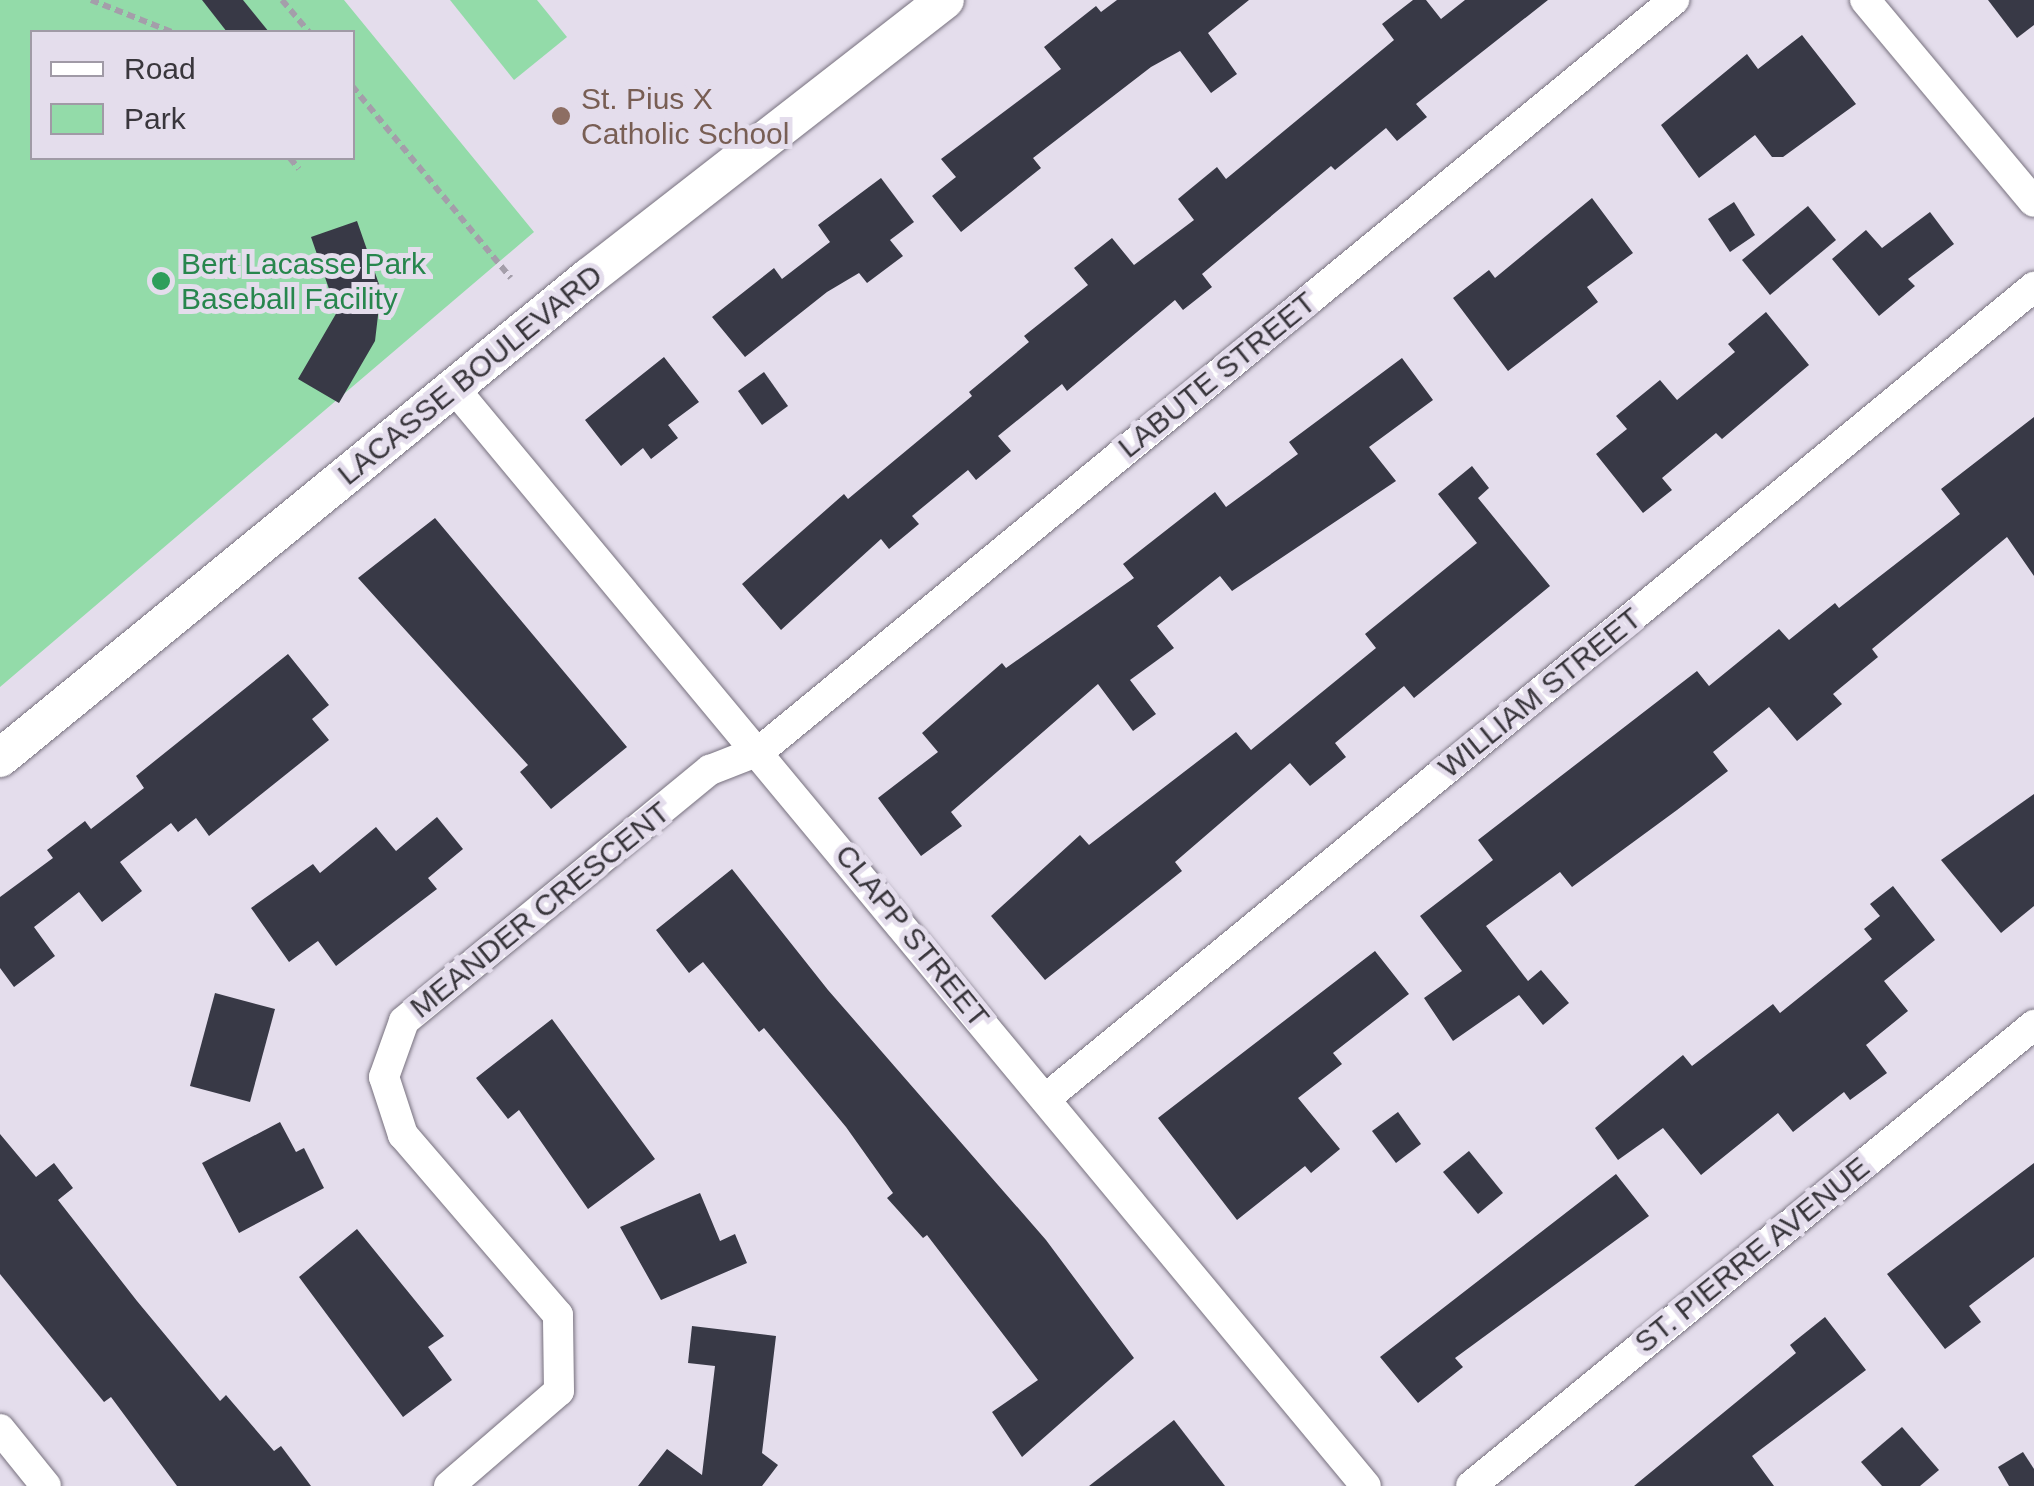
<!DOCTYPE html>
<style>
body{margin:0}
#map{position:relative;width:2034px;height:1486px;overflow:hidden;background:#e4ddec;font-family:Arial,sans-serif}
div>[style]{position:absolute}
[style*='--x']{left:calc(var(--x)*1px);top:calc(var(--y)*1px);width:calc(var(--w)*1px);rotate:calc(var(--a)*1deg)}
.green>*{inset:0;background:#93dba9}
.building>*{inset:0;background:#383946}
.path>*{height:6px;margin-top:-3px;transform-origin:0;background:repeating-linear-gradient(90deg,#a49eaa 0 8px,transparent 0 13px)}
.roads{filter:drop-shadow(0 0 2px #77717e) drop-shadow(0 0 2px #77717e)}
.minor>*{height:30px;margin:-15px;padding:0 15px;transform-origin:15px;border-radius:15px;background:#fff}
.tertiary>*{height:38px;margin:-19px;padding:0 19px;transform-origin:19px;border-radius:19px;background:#fff}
.dots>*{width:28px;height:28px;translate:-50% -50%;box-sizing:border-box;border:5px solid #e4ddec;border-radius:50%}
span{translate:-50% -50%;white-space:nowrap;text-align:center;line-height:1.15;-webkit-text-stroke:10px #e4ddec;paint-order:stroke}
.education-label{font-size:30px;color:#785e54}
.left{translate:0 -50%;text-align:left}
.leisure-label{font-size:30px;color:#27864d}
.street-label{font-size:30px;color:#39363c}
.legend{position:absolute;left:30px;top:30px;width:325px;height:130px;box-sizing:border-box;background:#e4ddec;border:2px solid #a09aa6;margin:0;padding:12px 18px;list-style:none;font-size:30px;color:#39363c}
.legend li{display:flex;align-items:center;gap:20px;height:50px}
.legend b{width:50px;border:2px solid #a09aa6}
</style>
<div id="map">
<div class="green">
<div style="clip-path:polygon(evenodd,0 0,344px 0,534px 232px,0 687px,0 0,32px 32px,352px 32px,352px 158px,32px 158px,32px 32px)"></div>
<div style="clip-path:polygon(450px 0,537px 0,567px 37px,514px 80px)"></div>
</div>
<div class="building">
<div style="clip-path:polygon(202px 0,243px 0,269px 32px,227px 32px)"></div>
<div style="clip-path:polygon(1117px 0,1249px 0,1208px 33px,1237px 74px,1211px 93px,1180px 51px,1151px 67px,1033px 158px,1041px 168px,961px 232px,932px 196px,956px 177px,941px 159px,1061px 69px,1044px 47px,1096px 6px,1101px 12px)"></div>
<div style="clip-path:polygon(1413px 0,1426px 0,1441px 19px,1465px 0,1548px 0,1416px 104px,1427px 117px,1397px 141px,1386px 128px,1335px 170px,1331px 166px,1202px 274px,1212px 287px,1183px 310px,1175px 300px,1067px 391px,1062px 384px,998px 436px,1011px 451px,976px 480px,968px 470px,912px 516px,919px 524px,889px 549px,881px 539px,781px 630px,742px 584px,844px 494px,848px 499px,972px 396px,969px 392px,1029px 342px,1024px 336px,1088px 285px,1074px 268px,1112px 238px,1134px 265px,1194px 220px,1178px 199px,1217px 167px,1226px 179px,1394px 40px,1382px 24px)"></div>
<div style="clip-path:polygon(1988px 0,2034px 0,2034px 25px,2017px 38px)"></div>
<div style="clip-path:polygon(1802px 35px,1856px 104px,1783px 157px,1772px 157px,1755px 135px,1699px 178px,1661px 125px,1747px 54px,1758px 69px)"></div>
<div style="clip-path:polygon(881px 178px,914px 222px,890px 240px,903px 256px,867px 283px,859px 273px,827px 292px,745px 357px,712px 317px,774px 268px,782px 279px,830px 242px,818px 225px)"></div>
<div style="clip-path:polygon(1592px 198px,1633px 253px,1587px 287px,1598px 302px,1508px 371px,1453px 298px,1489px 270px,1495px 278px)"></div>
<div style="clip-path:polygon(1734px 202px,1755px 235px,1730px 252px,1708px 219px)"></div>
<div style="clip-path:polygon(1808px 206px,1836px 240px,1770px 295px,1742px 260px)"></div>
<div style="clip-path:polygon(1930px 212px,1954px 244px,1908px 279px,1915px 286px,1879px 316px,1832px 259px,1866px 230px,1882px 248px)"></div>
<div style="clip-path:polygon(357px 221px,381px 290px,375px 341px,339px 403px,298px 379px,337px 312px,311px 237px)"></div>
<div style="clip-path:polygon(1766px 312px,1809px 365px,1722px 439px,1716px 433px,1662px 478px,1672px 490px,1643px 513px,1596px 454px,1627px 429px,1616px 416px,1660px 380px,1677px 400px,1735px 352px,1728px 344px)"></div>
<div style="clip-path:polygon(664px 357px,699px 402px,668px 425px,678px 438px,651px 459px,643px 448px,621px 466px,585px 420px)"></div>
<div style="clip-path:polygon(1402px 358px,1433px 400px,1369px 447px,1396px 481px,1232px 591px,1220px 576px,1157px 626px,1174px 648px,1130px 680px,1156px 714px,1133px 731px,1098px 684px,951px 812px,962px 826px,921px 856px,878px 798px,938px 752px,922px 733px,1002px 663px,1006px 668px,1134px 578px,1123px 564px,1215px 492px,1226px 507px,1298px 454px,1289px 442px)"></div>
<div style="clip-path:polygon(764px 372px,788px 406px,762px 425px,738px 391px)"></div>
<div style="clip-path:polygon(2034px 417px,2034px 576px,2007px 537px,1872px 649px,1878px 657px,1833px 694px,1842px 704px,1797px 741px,1769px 707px,1713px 752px,1728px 771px,1677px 810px,1572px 887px,1560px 872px,1486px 926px,1528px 981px,1541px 970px,1569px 1003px,1543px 1025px,1519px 995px,1453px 1041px,1424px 998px,1462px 971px,1420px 916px,1493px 860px,1478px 840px,1697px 671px,1709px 686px,1779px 629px,1789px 640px,1835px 603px,1839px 608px,1960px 514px,1941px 489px)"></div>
<div style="clip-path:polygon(1472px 466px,1489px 488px,1478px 498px,1550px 586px,1414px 698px,1404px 686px,1335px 743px,1346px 757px,1310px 786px,1290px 763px,1175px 862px,1182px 871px,1045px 980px,991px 916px,1080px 835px,1089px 845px,1236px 732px,1251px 750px,1376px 648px,1365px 634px,1477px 543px,1438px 494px)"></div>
<div style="clip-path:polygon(435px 518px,627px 747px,551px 809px,520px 772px,528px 765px,358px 578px)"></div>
<div style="clip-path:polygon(288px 654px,329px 705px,312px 719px,329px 740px,209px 836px,196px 818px,178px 832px,171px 823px,120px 862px,142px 891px,102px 922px,79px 892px,34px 927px,55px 956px,14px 987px,0 968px,0 897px,53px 858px,47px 850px,85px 821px,91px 829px,144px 788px,136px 776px)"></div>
<div style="clip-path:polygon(2034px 794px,2034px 906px,2001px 933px,1941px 860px)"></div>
<div style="clip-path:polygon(437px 817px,463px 849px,428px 878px,437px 889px,336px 966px,318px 941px,289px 962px,251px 908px,313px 864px,320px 873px,376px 827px,396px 851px)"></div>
<div style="clip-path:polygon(732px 869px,828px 990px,1046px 1240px,1134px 1358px,1022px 1457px,992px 1412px,1038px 1380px,927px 1235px,923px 1238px,887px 1198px,893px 1193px,846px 1127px,764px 1028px,759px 1032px,703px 962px,689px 973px,656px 930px)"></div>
<div style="clip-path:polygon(1893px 886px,1935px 940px,1884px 981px,1908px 1011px,1866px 1045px,1887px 1073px,1850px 1100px,1844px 1092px,1793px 1132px,1778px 1113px,1701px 1175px,1663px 1128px,1618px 1160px,1595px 1128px,1683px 1055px,1692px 1066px,1773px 1004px,1780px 1013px,1872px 939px,1864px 929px,1880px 916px,1870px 904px)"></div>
<div style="clip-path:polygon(1375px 951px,1409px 994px,1333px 1053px,1342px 1064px,1298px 1098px,1340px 1149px,1311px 1173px,1305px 1166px,1237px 1220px,1158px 1118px)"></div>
<div style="clip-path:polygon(215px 993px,275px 1009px,250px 1102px,190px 1086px)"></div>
<div style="clip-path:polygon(552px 1019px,655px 1159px,588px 1209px,519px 1110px,508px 1119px,476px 1078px)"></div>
<div style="clip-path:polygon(1398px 1112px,1421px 1144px,1396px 1163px,1372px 1131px)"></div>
<div style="clip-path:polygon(280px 1122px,296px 1152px,304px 1148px,324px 1188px,239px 1233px,202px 1163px)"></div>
<div style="clip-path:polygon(0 1134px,36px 1177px,54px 1163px,73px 1188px,58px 1200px,137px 1301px,220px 1401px,226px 1395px,274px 1451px,281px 1446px,311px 1486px,177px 1486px,111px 1397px,104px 1402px,0 1274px)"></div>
<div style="clip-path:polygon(1469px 1151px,1503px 1193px,1478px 1214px,1443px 1172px)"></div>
<div style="clip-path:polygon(2034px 1163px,2034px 1257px,1969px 1306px,1981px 1322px,1945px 1349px,1887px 1274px)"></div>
<div style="clip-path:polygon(1616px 1174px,1649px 1216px,1455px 1358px,1463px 1367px,1418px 1403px,1380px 1357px)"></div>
<div style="clip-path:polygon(700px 1193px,720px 1241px,735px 1234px,747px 1263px,661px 1300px,620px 1227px)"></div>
<div style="clip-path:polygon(357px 1229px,444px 1336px,428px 1347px,452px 1380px,403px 1417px,299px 1277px)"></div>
<div style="clip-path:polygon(1825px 1317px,1866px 1370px,1752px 1456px,1774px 1486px,1634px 1486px,1796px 1353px,1790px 1345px)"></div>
<div style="clip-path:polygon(692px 1326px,776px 1336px,762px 1453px,778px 1465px,762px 1486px,638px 1486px,667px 1449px,702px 1475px,715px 1366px,688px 1363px)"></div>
<div style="clip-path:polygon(1174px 1420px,1225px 1486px,1089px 1486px)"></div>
<div style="clip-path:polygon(1902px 1427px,1939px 1470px,1920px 1486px,1882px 1486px,1861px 1462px)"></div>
<div style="clip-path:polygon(2023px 1452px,2034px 1469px,2034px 1486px,2009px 1486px,1998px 1467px)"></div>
</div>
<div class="path">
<div style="--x:91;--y:0;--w:87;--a:21.6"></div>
<div style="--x:282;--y:0;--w:42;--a:49.8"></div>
<div style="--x:352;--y:86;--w:249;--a:50.4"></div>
<div style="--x:290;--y:158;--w:14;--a:51"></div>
</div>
<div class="roads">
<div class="minor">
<div style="--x:1865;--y:0;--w:263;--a:50.1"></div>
<div style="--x:454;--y:388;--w:1427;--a:50.29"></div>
<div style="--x:1045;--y:1099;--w:1280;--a:-39.39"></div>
<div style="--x:0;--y:1429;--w:73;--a:51.1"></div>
<div style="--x:449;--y:1486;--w:145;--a:-40.8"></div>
<div style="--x:559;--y:1391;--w:76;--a:-90.8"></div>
<div style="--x:558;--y:1315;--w:238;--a:-130.7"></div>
<div style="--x:403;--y:1135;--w:61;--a:-108.1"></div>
<div style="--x:384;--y:1077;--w:59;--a:-70.3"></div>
<div style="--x:404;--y:1021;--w:396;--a:-39.4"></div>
<div style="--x:710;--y:770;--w:55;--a:-21.4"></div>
<div style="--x:761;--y:750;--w:1182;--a:-39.4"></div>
<div style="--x:1471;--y:1486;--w:728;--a:-39.31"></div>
</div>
<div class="tertiary">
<div style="--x:0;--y:758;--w:760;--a:-39.24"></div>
<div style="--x:589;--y:277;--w:451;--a:-37.9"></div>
</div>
</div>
<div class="dots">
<div style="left:561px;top:116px;background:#8d6e63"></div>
<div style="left:161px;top:281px;background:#2e9e5b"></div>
</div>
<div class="education-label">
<span class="left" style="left:581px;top:116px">St. Pius X<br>Catholic School</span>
</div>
<div class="leisure-label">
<span class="left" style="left:181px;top:281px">Bert Lacasse Park<br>Baseball Facility</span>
</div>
<div class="street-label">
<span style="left:470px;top:375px;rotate:-39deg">LACASSE BOULEVARD</span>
<span style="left:1217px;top:375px;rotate:-39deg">LABUTE STREET</span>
<span style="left:1540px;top:693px;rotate:-39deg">WILLIAM STREET</span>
<span style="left:540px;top:910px;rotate:-39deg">MEANDER CRESCENT</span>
<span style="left:912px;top:936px;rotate:51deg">CLAPP STREET</span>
<span style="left:1752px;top:1255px;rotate:-39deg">ST. PIERRE AVENUE</span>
</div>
<ul class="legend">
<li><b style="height:12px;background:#fff"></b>Road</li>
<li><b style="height:28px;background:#93dba9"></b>Park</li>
</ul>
</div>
